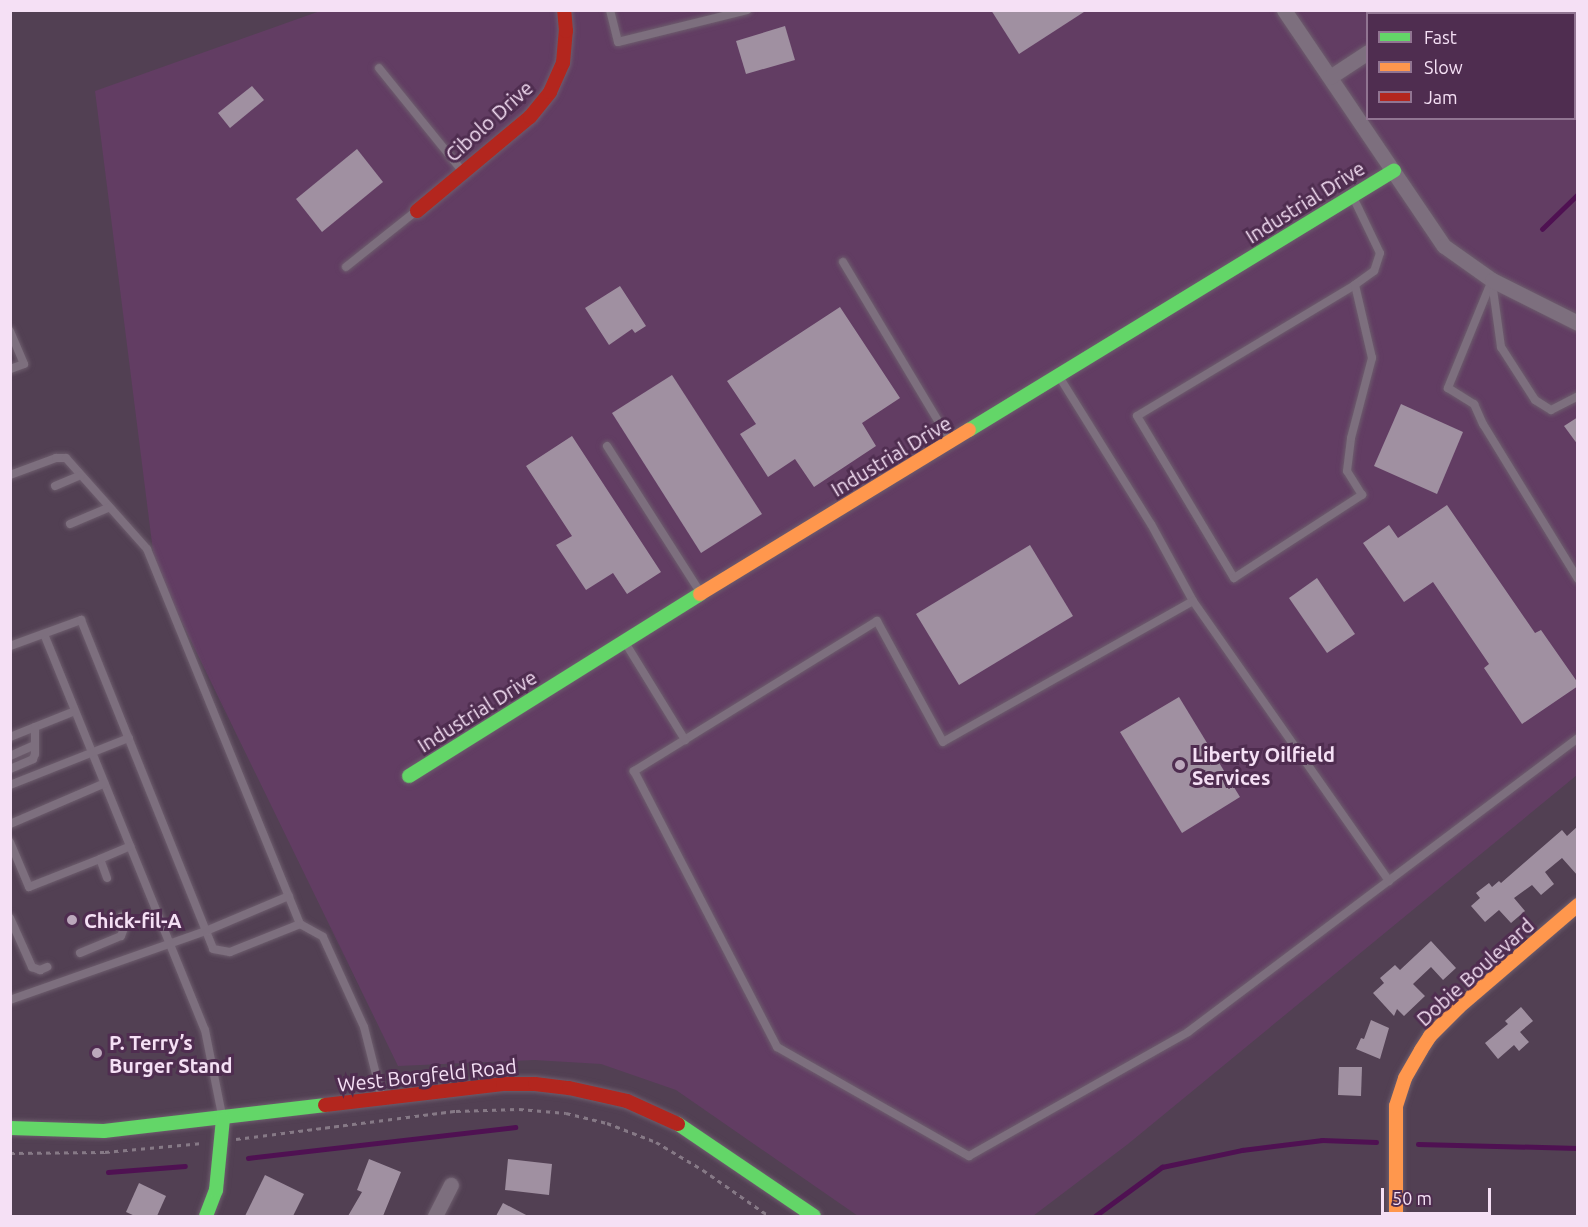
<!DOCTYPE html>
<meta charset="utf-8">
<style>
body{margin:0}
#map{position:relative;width:1588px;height:1227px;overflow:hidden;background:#524053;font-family:Ubuntu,sans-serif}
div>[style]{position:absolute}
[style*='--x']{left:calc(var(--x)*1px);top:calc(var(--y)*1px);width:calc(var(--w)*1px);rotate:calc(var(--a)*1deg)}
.built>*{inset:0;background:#623d63}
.stream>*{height:4.5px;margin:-2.25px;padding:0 2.25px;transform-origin:2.25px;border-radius:2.25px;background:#4f1152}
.building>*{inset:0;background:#a090a1}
.path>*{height:3px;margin-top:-1.5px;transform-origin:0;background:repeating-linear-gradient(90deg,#867986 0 4.5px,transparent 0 9px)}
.roads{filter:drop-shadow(0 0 2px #6d5d6d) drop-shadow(0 0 2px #6d5d6d)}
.lane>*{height:8px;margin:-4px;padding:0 4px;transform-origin:4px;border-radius:4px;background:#7d6f7e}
.street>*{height:15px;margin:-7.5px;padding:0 7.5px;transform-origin:7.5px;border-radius:7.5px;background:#7d6f7e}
.fast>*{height:14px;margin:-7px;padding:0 7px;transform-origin:7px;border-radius:7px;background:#63d668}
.slow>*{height:14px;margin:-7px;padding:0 7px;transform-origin:7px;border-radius:7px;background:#ff974d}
.jam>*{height:14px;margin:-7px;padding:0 7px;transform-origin:7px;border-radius:7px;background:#b3261e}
.dots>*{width:16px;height:16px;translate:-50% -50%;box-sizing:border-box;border:3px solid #4f2d50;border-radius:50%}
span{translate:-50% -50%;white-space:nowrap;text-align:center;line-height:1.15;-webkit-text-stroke:6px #4f2d50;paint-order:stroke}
.street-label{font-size:20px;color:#f5e0f5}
.poi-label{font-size:20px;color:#f5e0f5;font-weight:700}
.left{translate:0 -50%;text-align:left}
.frame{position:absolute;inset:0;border:12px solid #f5e0f5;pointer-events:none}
.legend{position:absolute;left:1366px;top:12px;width:210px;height:108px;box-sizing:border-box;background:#4f2d50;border:2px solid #917592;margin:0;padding:8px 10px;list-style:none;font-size:18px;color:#f5e0f5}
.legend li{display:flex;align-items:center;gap:12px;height:30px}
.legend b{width:30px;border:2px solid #917592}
.scale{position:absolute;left:1381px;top:1188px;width:110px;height:27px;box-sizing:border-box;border:3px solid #f5e0f5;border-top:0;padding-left:8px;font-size:18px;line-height:21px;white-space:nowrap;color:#f5e0f5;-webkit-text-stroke:4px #4f2d50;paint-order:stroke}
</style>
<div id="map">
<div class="built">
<div style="clip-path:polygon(evenodd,320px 11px,1577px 11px,1577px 775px,1128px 1144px,1033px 1216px,858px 1216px,676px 1090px,601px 1064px,534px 1060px,398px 1066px,155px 567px,95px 91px,320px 11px,1368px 14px,1574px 14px,1574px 118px,1368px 118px,1368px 14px)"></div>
</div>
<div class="stream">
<div style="--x:1542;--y:229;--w:50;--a:-44.2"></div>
<div style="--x:1418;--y:1144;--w:160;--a:1.4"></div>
<div style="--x:248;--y:1158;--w:269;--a:-6.6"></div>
<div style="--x:108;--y:1172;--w:77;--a:-4.5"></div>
<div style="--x:1095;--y:1216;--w:83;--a:-36.2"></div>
<div style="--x:1162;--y:1167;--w:82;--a:-12"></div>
<div style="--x:1242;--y:1150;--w:81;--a:-7.1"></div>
<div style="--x:1322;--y:1140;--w:54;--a:2.1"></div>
</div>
<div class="building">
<div style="clip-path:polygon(991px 10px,1087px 10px,1019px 54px)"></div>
<div style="clip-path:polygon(785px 26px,795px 60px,746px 74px,736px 41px)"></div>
<div style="clip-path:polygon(252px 86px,264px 100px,230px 128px,218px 113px)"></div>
<div style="clip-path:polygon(357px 149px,383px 182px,322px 232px,296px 199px)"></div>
<div style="clip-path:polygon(620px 286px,646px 326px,635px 333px,632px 329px,609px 345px,585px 308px)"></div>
<div style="clip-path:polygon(840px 307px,900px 398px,862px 423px,876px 446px,814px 487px,795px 459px,768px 477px,740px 434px,756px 424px,727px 381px)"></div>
<div style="clip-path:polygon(672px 375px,762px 514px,701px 553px,612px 413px)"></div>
<div style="clip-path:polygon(1401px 404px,1463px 432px,1437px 494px,1374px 466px)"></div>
<div style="clip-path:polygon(1578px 417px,1578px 445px,1564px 426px)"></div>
<div style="clip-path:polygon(572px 436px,661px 572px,627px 594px,613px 573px,586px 590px,556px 545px,572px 536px,526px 466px)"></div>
<div style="clip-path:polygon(1447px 505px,1535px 633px,1541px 630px,1578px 683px,1578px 686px,1522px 724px,1484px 668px,1489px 664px,1433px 582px,1404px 602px,1363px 543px,1389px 525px,1398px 538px)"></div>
<div style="clip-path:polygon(1030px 545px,1073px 616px,959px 685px,916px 614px)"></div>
<div style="clip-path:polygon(1317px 578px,1355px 634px,1327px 653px,1289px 598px)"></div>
<div style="clip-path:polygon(1179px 697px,1240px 797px,1182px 833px,1120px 732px)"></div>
<div style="clip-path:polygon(1578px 826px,1578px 876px,1562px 858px,1545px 872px,1554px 884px,1541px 895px,1532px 885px,1514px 898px,1525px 911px,1511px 923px,1499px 910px,1485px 922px,1471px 906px,1480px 898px,1476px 893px,1489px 883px,1492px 887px,1499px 881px,1501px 883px,1562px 830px,1567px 836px)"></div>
<div style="clip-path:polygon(1431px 941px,1456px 968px,1443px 980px,1431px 967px,1413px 984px,1425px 996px,1404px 1016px,1397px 1009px,1394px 1016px,1373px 993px,1384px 983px,1380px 978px,1395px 965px,1400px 970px)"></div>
<div style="clip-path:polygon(1521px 1007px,1533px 1021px,1520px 1032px,1529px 1042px,1519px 1051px,1514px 1045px,1498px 1059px,1485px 1043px,1508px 1024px,1505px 1021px)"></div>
<div style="clip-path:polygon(1371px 1020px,1389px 1028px,1380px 1059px,1356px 1049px,1361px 1038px,1364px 1039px)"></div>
<div style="clip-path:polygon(1339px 1067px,1362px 1067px,1361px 1096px,1338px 1095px)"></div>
<div style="clip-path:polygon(369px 1159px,401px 1172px,383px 1216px,348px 1216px,362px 1192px,357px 1190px)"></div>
<div style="clip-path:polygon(508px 1159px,552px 1164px,549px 1195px,505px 1190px)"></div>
<div style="clip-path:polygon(265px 1175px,304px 1194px,293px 1216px,245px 1216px)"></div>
<div style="clip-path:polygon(139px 1183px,166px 1196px,157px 1216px,135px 1216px,126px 1212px)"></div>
<div style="clip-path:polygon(503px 1203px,528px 1216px,496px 1216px)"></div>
</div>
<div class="path">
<div style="--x:236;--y:1139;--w:222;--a:-7.3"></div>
<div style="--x:456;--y:1111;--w:63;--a:-1.8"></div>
<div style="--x:519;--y:1109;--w:47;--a:4.9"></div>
<div style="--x:566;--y:1113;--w:42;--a:13.7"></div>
<div style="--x:607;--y:1123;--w:53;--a:21.2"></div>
<div style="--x:656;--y:1142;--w:55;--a:30.8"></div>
<div style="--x:703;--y:1170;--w:80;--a:34.9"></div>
<div style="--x:10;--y:1153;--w:95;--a:-0.6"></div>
<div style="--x:105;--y:1152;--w:98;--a:-5.2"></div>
</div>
<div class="roads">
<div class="lane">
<div style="--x:610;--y:10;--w:33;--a:76"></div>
<div style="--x:618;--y:42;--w:133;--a:-13.9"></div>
<div style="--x:379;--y:68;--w:132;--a:51.1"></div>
<div style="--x:1353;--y:197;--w:62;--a:64.3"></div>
<div style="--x:1380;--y:253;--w:19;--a:108"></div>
<div style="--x:1374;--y:271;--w:24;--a:144"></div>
<div style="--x:1355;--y:285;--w:254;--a:149"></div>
<div style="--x:1137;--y:416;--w:189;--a:59.1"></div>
<div style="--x:1234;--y:578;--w:153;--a:-33"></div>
<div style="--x:1362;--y:495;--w:28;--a:-122"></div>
<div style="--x:1347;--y:471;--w:33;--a:-83"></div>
<div style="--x:1351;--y:438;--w:83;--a:-75.3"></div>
<div style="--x:1372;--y:358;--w:75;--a:-103.1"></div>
<div style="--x:843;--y:262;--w:209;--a:59.1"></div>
<div style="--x:346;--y:267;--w:88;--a:-38.6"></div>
<div style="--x:1492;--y:280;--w:117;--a:112.2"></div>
<div style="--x:1448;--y:388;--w:31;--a:32"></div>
<div style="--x:1474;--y:404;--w:22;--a:66"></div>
<div style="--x:1483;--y:424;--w:182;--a:58.5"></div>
<div style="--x:1492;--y:282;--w:66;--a:82.1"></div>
<div style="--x:1501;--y:347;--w:63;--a:57.3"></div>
<div style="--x:1535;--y:400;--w:19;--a:32"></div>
<div style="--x:1551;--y:410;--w:30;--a:-27"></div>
<div style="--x:10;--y:331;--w:36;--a:67"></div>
<div style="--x:24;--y:364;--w:15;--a:160"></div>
<div style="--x:1060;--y:378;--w:172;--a:58.1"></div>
<div style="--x:1151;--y:524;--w:88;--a:61.4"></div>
<div style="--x:1193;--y:601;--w:287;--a:150.6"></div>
<div style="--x:943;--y:742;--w:138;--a:-118.6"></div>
<div style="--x:877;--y:621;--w:286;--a:148.3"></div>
<div style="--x:634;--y:771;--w:311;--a:62.6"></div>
<div style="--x:777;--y:1047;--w:221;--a:29.6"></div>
<div style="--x:969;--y:1156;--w:252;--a:-29.5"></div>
<div style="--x:1188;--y:1032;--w:488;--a:-37"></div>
<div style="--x:607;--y:446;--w:173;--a:57.5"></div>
<div style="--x:10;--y:475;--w:49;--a:-20.3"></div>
<div style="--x:56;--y:458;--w:10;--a:0"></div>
<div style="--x:66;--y:458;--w:122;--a:48.3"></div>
<div style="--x:147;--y:549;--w:405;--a:67.8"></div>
<div style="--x:300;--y:924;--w:26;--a:29"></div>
<div style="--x:323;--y:937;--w:99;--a:65.5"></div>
<div style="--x:364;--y:1027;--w:73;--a:75.8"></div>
<div style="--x:55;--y:486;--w:28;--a:-23"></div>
<div style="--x:70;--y:524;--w:43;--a:-23"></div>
<div style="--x:1193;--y:601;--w:342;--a:55"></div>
<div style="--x:44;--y:634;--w:427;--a:67.9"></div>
<div style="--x:205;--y:1030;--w:87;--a:78.7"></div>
<div style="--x:626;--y:644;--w:113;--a:58.4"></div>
<div style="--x:10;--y:646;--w:76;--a:-20.1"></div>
<div style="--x:81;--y:620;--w:354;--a:68.1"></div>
<div style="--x:213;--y:949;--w:17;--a:10"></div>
<div style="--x:230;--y:952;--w:75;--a:-21.8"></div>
<div style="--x:10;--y:737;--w:70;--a:-21.8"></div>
<div style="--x:10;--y:756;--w:27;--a:-24"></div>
<div style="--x:10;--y:769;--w:25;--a:-23"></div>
<div style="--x:33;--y:759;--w:5;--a:-68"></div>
<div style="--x:35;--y:754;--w:27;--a:-90"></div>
<div style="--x:10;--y:785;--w:128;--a:-21.6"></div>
<div style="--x:10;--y:824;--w:103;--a:-23.3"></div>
<div style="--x:10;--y:842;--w:49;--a:67.1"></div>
<div style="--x:29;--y:887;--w:76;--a:-21.5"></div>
<div style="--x:107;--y:878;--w:20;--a:-110"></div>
<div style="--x:100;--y:859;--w:33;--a:-23"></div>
<div style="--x:10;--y:918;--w:54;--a:65.8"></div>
<div style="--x:32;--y:967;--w:9;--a:21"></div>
<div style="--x:40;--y:970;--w:8;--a:-23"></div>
<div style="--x:80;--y:953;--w:44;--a:-22.5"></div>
<div style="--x:121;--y:936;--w:9;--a:-69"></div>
<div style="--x:124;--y:928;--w:12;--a:-104"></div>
<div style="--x:10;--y:1000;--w:208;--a:-19.4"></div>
<div style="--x:206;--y:931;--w:90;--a:-22.9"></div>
</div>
<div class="street">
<div style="--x:1284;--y:10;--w:285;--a:55.9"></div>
<div style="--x:1444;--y:246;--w:59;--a:35.3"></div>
<div style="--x:1492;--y:280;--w:96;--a:26.6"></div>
<div style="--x:1423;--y:14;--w:6;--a:-45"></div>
<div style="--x:1330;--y:77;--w:45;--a:-33.3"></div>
<div style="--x:435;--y:1216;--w:35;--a:-63"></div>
</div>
<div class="fast">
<div style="--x:969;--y:430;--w:498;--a:-31.4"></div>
<div style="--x:409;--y:776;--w:343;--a:-32"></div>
<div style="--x:678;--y:1124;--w:164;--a:34.1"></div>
<div style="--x:10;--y:1128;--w:94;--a:1.8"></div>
<div style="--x:104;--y:1131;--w:223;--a:-6.7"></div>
<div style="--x:206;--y:1216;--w:28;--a:-69"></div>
<div style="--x:216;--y:1190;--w:71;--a:-84.4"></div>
</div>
<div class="slow">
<div style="--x:700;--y:594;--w:315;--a:-31.4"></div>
<div style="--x:1396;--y:1216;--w:110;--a:-90"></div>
<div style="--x:1396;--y:1106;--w:29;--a:-72"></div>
<div style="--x:1405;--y:1078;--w:32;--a:-60"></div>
<div style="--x:1421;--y:1050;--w:17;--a:-57"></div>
<div style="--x:1430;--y:1036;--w:41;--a:-45"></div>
<div style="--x:1459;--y:1007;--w:157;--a:-40.6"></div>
</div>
<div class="jam">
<div style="--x:417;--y:211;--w:147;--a:-39.8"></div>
<div style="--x:530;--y:117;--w:32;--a:-51"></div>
<div style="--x:550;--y:92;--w:32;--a:-66"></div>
<div style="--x:563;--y:63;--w:32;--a:-85"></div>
<div style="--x:566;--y:31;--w:21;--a:-95"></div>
<div style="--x:325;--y:1105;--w:179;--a:-6.7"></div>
<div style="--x:503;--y:1084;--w:32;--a:0"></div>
<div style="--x:535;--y:1084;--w:34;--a:7"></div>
<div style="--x:569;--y:1088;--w:59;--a:12.6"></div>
<div style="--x:627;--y:1101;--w:56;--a:24.3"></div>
</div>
</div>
<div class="dots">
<div style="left:1180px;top:765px;background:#bca8bc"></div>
<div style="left:72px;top:920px;background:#bca8bc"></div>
<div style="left:97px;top:1053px;background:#bca8bc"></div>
</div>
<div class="street-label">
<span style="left:489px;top:121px;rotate:-42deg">Cibolo Drive</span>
<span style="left:1305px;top:202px;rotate:-32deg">Industrial Drive</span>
<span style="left:891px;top:456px;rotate:-31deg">Industrial Drive</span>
<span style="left:477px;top:711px;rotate:-32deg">Industrial Drive</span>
<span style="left:1475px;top:972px;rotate:-42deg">Dobie Boulevard</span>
<span style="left:427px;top:1075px;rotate:-6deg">West Borgfeld Road</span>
</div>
<div class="poi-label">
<span class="left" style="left:1192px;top:766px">Liberty Oilfield<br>Services</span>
<span class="left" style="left:84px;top:920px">Chick-fil-A</span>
<span class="left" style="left:109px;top:1054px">P. Terry’s<br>Burger Stand</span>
</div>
<div class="frame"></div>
<ul class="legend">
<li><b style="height:8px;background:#63d668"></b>Fast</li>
<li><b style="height:8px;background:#ff974d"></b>Slow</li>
<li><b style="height:8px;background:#b3261e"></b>Jam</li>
</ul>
<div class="scale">50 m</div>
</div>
